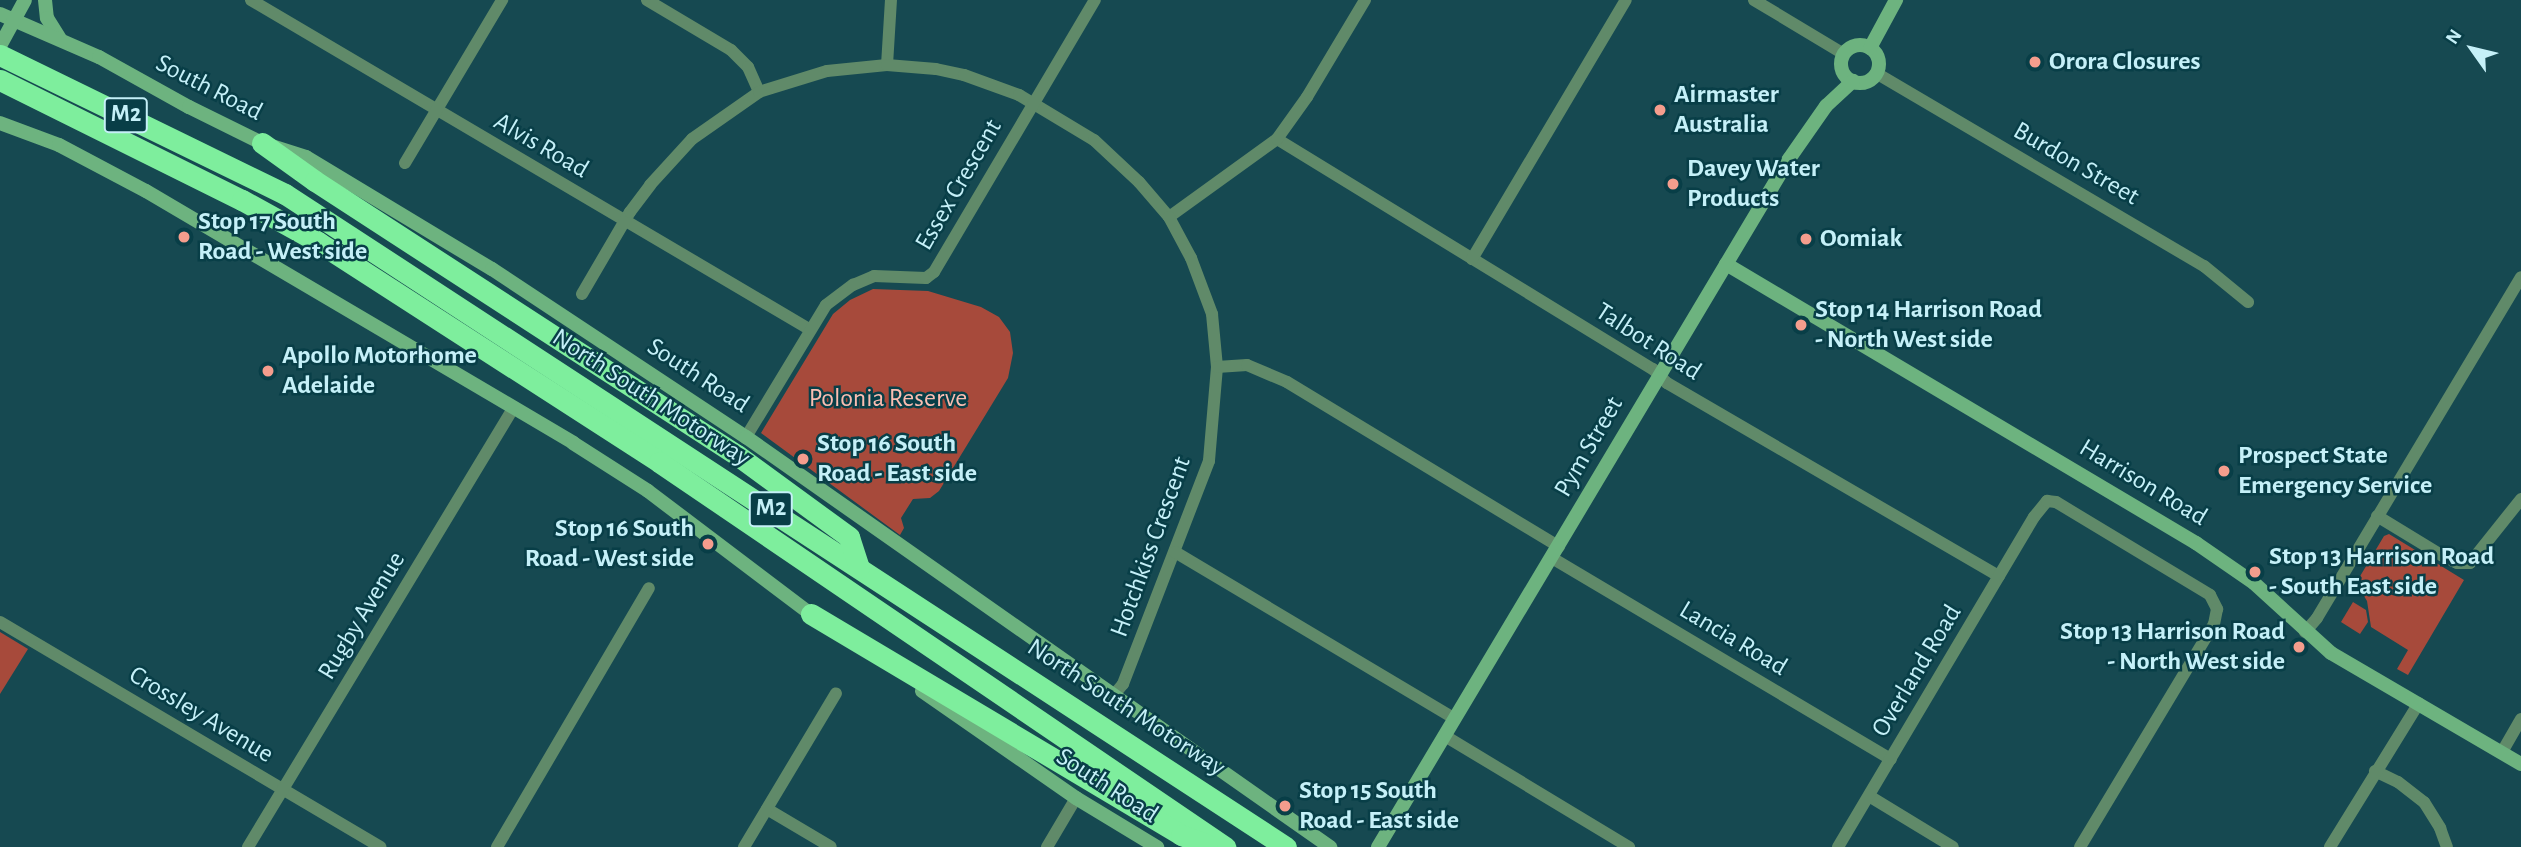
<!DOCTYPE html>
<style>
body{margin:0}
#map{position:relative;width:2521px;height:847px;overflow:hidden;background:#164951;font-family:"Alegreya Sans",sans-serif}
div>[style]{position:absolute}
[style*='--x']{left:calc(var(--x)*1px);top:calc(var(--y)*1px);width:calc(var(--w)*1px);rotate:calc(var(--a)*1deg)}
.green>*{inset:0;background:#a74a3b}
.street>*{height:12px;margin:-6px;padding:0 6px;transform-origin:6px;border-radius:6px;background:#608a69}
.secondary>*{height:14px;margin:-7px;padding:0 7px;transform-origin:7px;border-radius:7px;background:#6db37f}
.secondary>.ring{margin:-7px;padding:0;box-sizing:content-box;background:none;border:14px solid #6db37f;border-radius:50%}
.highway>*{height:21px;margin:-10.5px;padding:0 10.5px;transform-origin:10.5px;border-radius:10.5px;background:#7eee9d}
.dots>*{width:19px;height:19px;translate:-50% -50%;box-sizing:border-box;border:4px solid #083e47;border-radius:50%}
span{translate:-50% -50%;white-space:nowrap;text-align:center;line-height:1.15;-webkit-text-stroke:5px #083e47;paint-order:stroke}
.shield-label span{padding:2px 5px;background:#083e47;border:2px solid;border-radius:5px;-webkit-text-stroke-width:0}
.shield-label{font-size:24px;color:#c5f0f8;font-weight:700}
.poi-label{font-size:26px;color:#c5f0f8;font-weight:700}
.left{translate:0 -50%;text-align:left}
.right{translate:-100% -50%;text-align:right}
.street-label{font-size:26px;color:#c5f0f8}
.park-label{font-size:26px;color:#fbbdb1}
.north{position:absolute;left:2437px;top:14px;width:70px;height:70px;-webkit-text-stroke:5px #083e47;paint-order:stroke;rotate:304deg;font-size:19px;font-weight:700;line-height:28px;text-align:center;color:#c5f0f8}
.north::after{content:'';display:block;margin:auto;width:24px;height:32px;background:#c5f0f8;clip-path:polygon(50% 0,100% 100%,50% 72%,0 100%)}
</style>
<div id="map">
<div class="green">
<div style="clip-path:polygon(873px 289px,928px 291px,981px 307px,999px 317px,1010px 332px,1013px 353px,1008px 378px,939px 491px,930px 498px,913px 499px,901px 518px,904px 528px,900px 535px,761px 433px,833px 314px,850px 300px)"></div>
<div style="clip-path:polygon(2389px 534px,2464px 580px,2408px 675px,2397px 669px,2408px 650px,2371px 627px,2367px 601px,2356px 583px,2384px 536px)"></div>
<div style="clip-path:polygon(2353px 602px,2366px 610px,2368px 622px,2360px 634px,2341px 622px)"></div>
<div style="clip-path:polygon(0 632px,28px 649px,0 694px)"></div>
</div>
<div class="street">
<div style="--x:251;--y:0;--w:648;--a:30.52"></div>
<div style="--x:647;--y:0;--w:98;--a:30.8"></div>
<div style="--x:731;--y:50;--w:24;--a:45"></div>
<div style="--x:748;--y:67;--w:27;--a:66"></div>
<div style="--x:1754;--y:0;--w:105;--a:31"></div>
<div style="--x:887;--y:65;--w:65;--a:-86.5"></div>
<div style="--x:1876;--y:73;--w:381;--a:30.5"></div>
<div style="--x:2204;--y:266;--w:57;--a:39.3"></div>
<div style="--x:1277;--y:139;--w:441;--a:31.5"></div>
<div style="--x:1653;--y:369;--w:20;--a:45"></div>
<div style="--x:1667;--y:383;--w:384;--a:30.2"></div>
<div style="--x:405;--y:163;--w:190;--a:-59.2"></div>
<div style="--x:1169;--y:217;--w:133;--a:-35.8"></div>
<div style="--x:1277;--y:139;--w:52;--a:-54.5"></div>
<div style="--x:1307;--y:97;--w:113;--a:-59.1"></div>
<div style="--x:1472;--y:259;--w:301;--a:-59.3"></div>
<div style="--x:582;--y:294;--w:95;--a:-59.7"></div>
<div style="--x:630;--y:212;--w:34;--a:-53"></div>
<div style="--x:650;--y:185;--w:62;--a:-47.6"></div>
<div style="--x:692;--y:139;--w:82;--a:-35"></div>
<div style="--x:759;--y:92;--w:71;--a:-17.2"></div>
<div style="--x:827;--y:71;--w:60;--a:-5.7"></div>
<div style="--x:887;--y:65;--w:49;--a:4.7"></div>
<div style="--x:936;--y:69;--w:29;--a:12"></div>
<div style="--x:964;--y:75;--w:59;--a:20"></div>
<div style="--x:1019;--y:95;--w:87;--a:31"></div>
<div style="--x:1094;--y:140;--w:62;--a:43"></div>
<div style="--x:1139;--y:182;--w:46;--a:49.4"></div>
<div style="--x:1169;--y:217;--w:47;--a:61.8"></div>
<div style="--x:1191;--y:258;--w:60;--a:69.4"></div>
<div style="--x:1212;--y:314;--w:53;--a:84.6"></div>
<div style="--x:1217;--y:367;--w:94;--a:94.9"></div>
<div style="--x:1209;--y:461;--w:239;--a:111.1"></div>
<div style="--x:1123;--y:684;--w:16;--a:130"></div>
<div style="--x:1217;--y:367;--w:30;--a:-4"></div>
<div style="--x:1247;--y:365;--w:43;--a:23"></div>
<div style="--x:1287;--y:382;--w:318;--a:31.2"></div>
<div style="--x:746;--y:437;--w:154;--a:-58.8"></div>
<div style="--x:826;--y:305;--w:34;--a:-37"></div>
<div style="--x:853;--y:285;--w:23;--a:-23"></div>
<div style="--x:874;--y:276;--w:52;--a:2.2"></div>
<div style="--x:926;--y:278;--w:10;--a:-37"></div>
<div style="--x:934;--y:272;--w:316;--a:-59.4"></div>
<div style="--x:2377;--y:516;--w:81;--a:31.3"></div>
<div style="--x:2446;--y:558;--w:12;--a:24"></div>
<div style="--x:2457;--y:563;--w:13;--a:0"></div>
<div style="--x:2470;--y:563;--w:82;--a:-51.4"></div>
<div style="--x:1175;--y:552;--w:326;--a:30.8"></div>
<div style="--x:1552;--y:558;--w:394;--a:30.7"></div>
<div style="--x:0;--y:622;--w:442;--a:30.6"></div>
<div style="--x:2305;--y:632;--w:18;--a:-49"></div>
<div style="--x:2317;--y:618;--w:397;--a:-59.1"></div>
<div style="--x:1445;--y:736;--w:215;--a:31.1"></div>
<div style="--x:2502;--y:752;--w:38;--a:-60"></div>
<div style="--x:2375;--y:771;--w:25;--a:26"></div>
<div style="--x:2398;--y:782;--w:33;--a:38"></div>
<div style="--x:2424;--y:802;--w:31;--a:58"></div>
<div style="--x:2440;--y:828;--w:20;--a:70"></div>
<div style="--x:1869;--y:796;--w:98;--a:31.3"></div>
<div style="--x:767;--y:809;--w:74;--a:30.7"></div>
<div style="--x:248;--y:847;--w:514;--a:-58.85"></div>
<div style="--x:497;--y:847;--w:300;--a:-59.6"></div>
<div style="--x:744;--y:847;--w:179;--a:-59.1"></div>
<div style="--x:1047;--y:847;--w:57;--a:-59.4"></div>
<div style="--x:1838;--y:847;--w:384;--a:-59.3"></div>
<div style="--x:2034;--y:517;--w:21;--a:-51"></div>
<div style="--x:2047;--y:501;--w:9;--a:6"></div>
<div style="--x:2056;--y:502;--w:180;--a:31.1"></div>
<div style="--x:2210;--y:595;--w:16;--a:63"></div>
<div style="--x:2217;--y:609;--w:15;--a:101"></div>
<div style="--x:2214;--y:624;--w:260;--a:121"></div>
<div style="--x:2330;--y:847;--w:169;--a:-58.3"></div>
</div>
<div class="secondary">
<div style="--x:45;--y:0;--w:18;--a:84"></div>
<div style="--x:47;--y:18;--w:25;--a:58"></div>
<div style="--x:0;--y:14;--w:108;--a:23.5"></div>
<div style="--x:99;--y:57;--w:103;--a:29.1"></div>
<div style="--x:189;--y:107;--w:81;--a:26.3"></div>
<div style="--x:262;--y:143;--w:46;--a:17.7"></div>
<div style="--x:306;--y:157;--w:217;--a:31.1"></div>
<div style="--x:492;--y:269;--w:305;--a:33.5"></div>
<div style="--x:746;--y:437;--w:714;--a:35.07"></div>
<div class="ring" style="left:1841px;top:45px;width:24px;height:24px"></div>
<div style="--x:0;--y:46;--w:52;--a:-61.5"></div>
<div style="--x:1870;--y:48;--w:55;--a:-61.6"></div>
<div style="--x:0;--y:123;--w:63;--a:20.4"></div>
<div style="--x:59;--y:145;--w:98;--a:27.9"></div>
<div style="--x:146;--y:191;--w:496;--a:30.5"></div>
<div style="--x:573;--y:443;--w:89;--a:32.6"></div>
<div style="--x:648;--y:491;--w:211;--a:37.1"></div>
<div style="--x:1726;--y:264;--w:547;--a:30.69"></div>
<div style="--x:2196;--y:543;--w:70;--a:34.6"></div>
<div style="--x:2254;--y:583;--w:104;--a:42.3"></div>
<div style="--x:2331;--y:653;--w:220;--a:30.3"></div>
<div style="--x:922;--y:691;--w:188;--a:34.8"></div>
<div style="--x:1076;--y:798;--w:95;--a:31.2"></div>
<div style="--x:1378;--y:847;--w:801;--a:-59.15"></div>
<div style="--x:1789;--y:159;--w:65;--a:-55.1"></div>
<div style="--x:1826;--y:106;--w:37;--a:-43"></div>
</div>
<div class="highway">
<div style="--x:0;--y:55;--w:317;--a:26"></div>
<div style="--x:285;--y:194;--w:1195;--a:33.12"></div>
<div style="--x:0;--y:80;--w:270;--a:26.4"></div>
<div style="--x:242;--y:200;--w:87;--a:28.9"></div>
<div style="--x:318;--y:242;--w:406;--a:32.8"></div>
<div style="--x:659;--y:462;--w:685;--a:34.22"></div>
<div style="--x:262;--y:143;--w:65;--a:35.6"></div>
<div style="--x:315;--y:181;--w:503;--a:33"></div>
<div style="--x:737;--y:455;--w:139;--a:36.2"></div>
<div style="--x:849;--y:537;--w:32;--a:72"></div>
<div style="--x:811;--y:614;--w:431;--a:30.8"></div>
<div style="--x:1181;--y:835;--w:27;--a:20"></div>
</div>
<div class="dots">
<div style="left:2035px;top:62px;background:#f49d8d"></div>
<div style="left:1660px;top:110px;background:#f49d8d"></div>
<div style="left:1673px;top:184px;background:#f49d8d"></div>
<div style="left:184px;top:237px;background:#f49d8d"></div>
<div style="left:1806px;top:239px;background:#f49d8d"></div>
<div style="left:1801px;top:325px;background:#f49d8d"></div>
<div style="left:268px;top:371px;background:#f49d8d"></div>
<div style="left:803px;top:459px;background:#f49d8d"></div>
<div style="left:2224px;top:471px;background:#f49d8d"></div>
<div style="left:708px;top:544px;background:#f49d8d"></div>
<div style="left:2255px;top:572px;background:#f49d8d"></div>
<div style="left:2299px;top:647px;background:#f49d8d"></div>
<div style="left:1285px;top:806px;background:#f49d8d"></div>
</div>
<div class="shield-label">
<span style="left:126px;top:115px">M2</span>
<span style="left:771px;top:509px">M2</span>
</div>
<div class="poi-label">
<span class="left" style="left:2049px;top:62px">Orora Closures</span>
<span class="left" style="left:1674px;top:110px">Airmaster<br>Australia</span>
<span class="left" style="left:1687px;top:184px">Davey Water<br>Products</span>
<span class="left" style="left:198px;top:237px">Stop 17 South<br>Road - West side</span>
<span class="left" style="left:1820px;top:239px">Oomiak</span>
<span class="left" style="left:1815px;top:325px">Stop 14 Harrison Road<br>- North West side</span>
<span class="left" style="left:282px;top:371px">Apollo Motorhome<br>Adelaide</span>
<span class="left" style="left:817px;top:459px">Stop 16 South<br>Road - East side</span>
<span class="left" style="left:2238px;top:471px">Prospect State<br>Emergency Service</span>
<span class="right" style="left:694px;top:544px">Stop 16 South<br>Road - West side</span>
<span class="left" style="left:2269px;top:572px">Stop 13 Harrison Road<br>- South East side</span>
<span class="right" style="left:2285px;top:647px">Stop 13 Harrison Road<br>- North West side</span>
<span class="left" style="left:1299px;top:806px">Stop 15 South<br>Road - East side</span>
</div>
<div class="street-label">
<span style="left:209px;top:88px;rotate:27deg">South Road</span>
<span style="left:541px;top:146px;rotate:30deg">Alvis Road</span>
<span style="left:2076px;top:164px;rotate:30deg">Burdon Street</span>
<span style="left:959px;top:185px;rotate:-60deg">Essex Crescent</span>
<span style="left:1648px;top:342px;rotate:33deg">Talbot Road</span>
<span style="left:698px;top:376px;rotate:33deg">South Road</span>
<span style="left:651px;top:398px;rotate:33deg">North South Motorway</span>
<span style="left:1589px;top:447px;rotate:-60deg">Pym Street</span>
<span style="left:2143px;top:483px;rotate:31deg">Harrison Road</span>
<span style="left:1151px;top:547px;rotate:-70deg">Hotchkiss Crescent</span>
<span style="left:362px;top:616px;rotate:-59deg">Rugby Avenue</span>
<span style="left:1733px;top:639px;rotate:31deg">Lancia Road</span>
<span style="left:1917px;top:671px;rotate:-59deg">Overland Road</span>
<span style="left:1126px;top:708px;rotate:33deg">North South Motorway</span>
<span style="left:201px;top:715px;rotate:31deg">Crossley Avenue</span>
<span style="left:1107px;top:786px;rotate:33deg">South Road</span>
</div>
<div class="park-label">
<span style="left:888px;top:399px">Polonia Reserve</span>
</div>
<div class="north">N</div>
</div>
